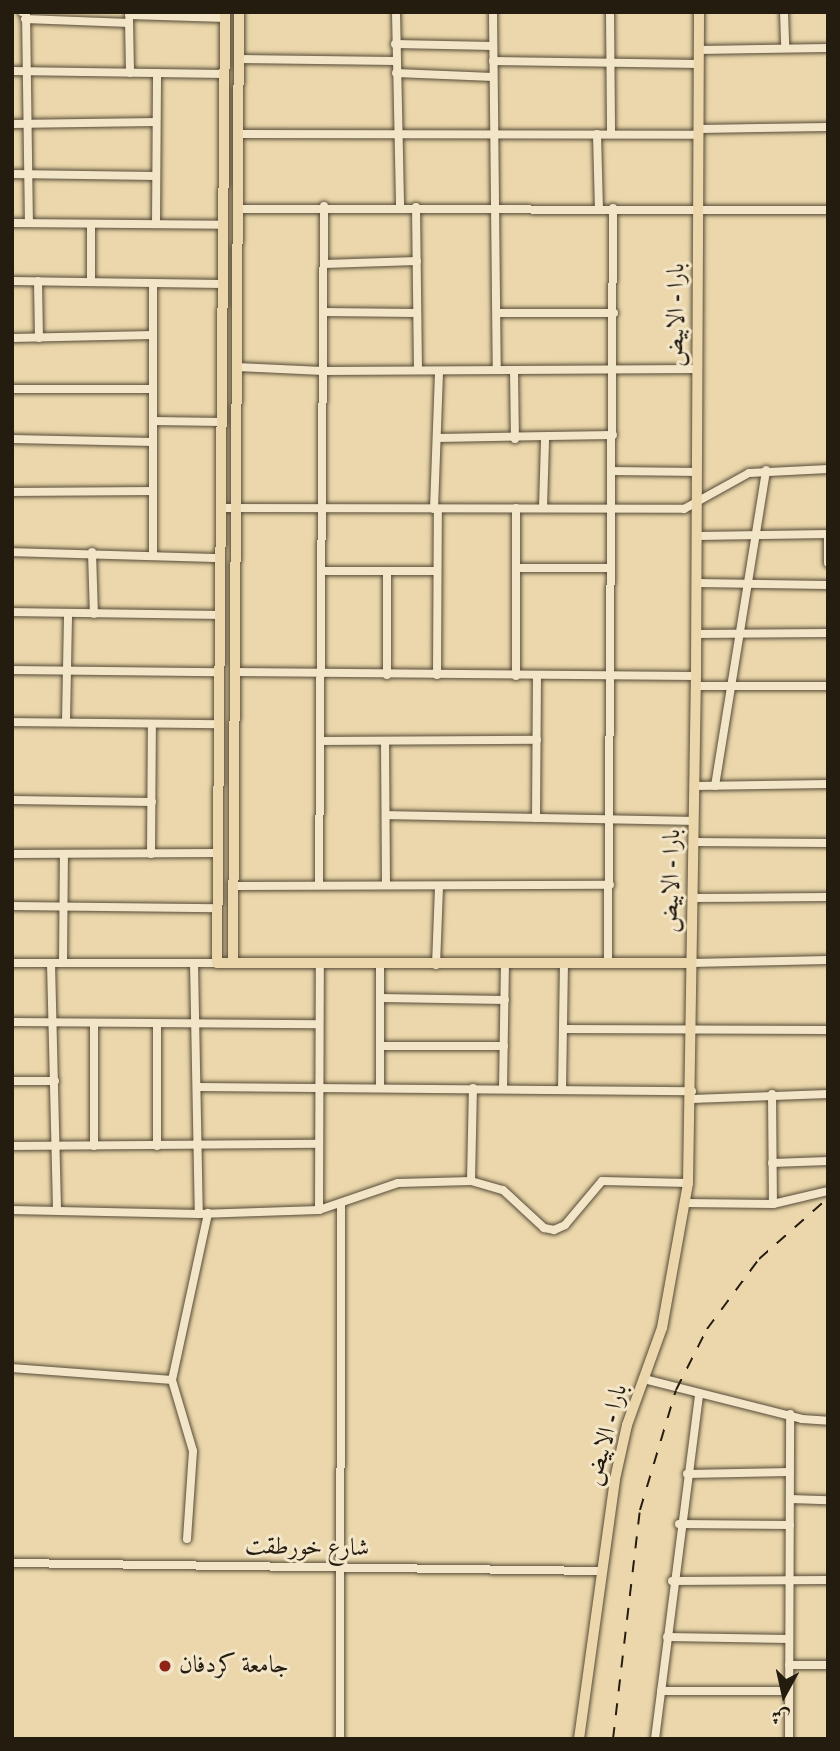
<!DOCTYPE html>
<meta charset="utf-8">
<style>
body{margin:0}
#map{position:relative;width:840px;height:1751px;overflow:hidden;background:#ebd7ab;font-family:"IM FELL DW Pica",Amiri,serif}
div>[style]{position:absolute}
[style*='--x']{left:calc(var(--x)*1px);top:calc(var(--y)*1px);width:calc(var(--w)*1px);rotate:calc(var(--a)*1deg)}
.roads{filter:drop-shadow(0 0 2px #564b37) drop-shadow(0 0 2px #564b37)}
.minor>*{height:8px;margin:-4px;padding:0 4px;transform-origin:4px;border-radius:4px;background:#f2e5c8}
.major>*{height:10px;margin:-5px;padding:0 5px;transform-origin:5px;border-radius:5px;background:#ebd7ab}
.rail>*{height:2px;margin-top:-1px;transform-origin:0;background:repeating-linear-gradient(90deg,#251c10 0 12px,transparent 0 24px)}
.dots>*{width:19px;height:19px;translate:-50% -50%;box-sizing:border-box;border:4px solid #f2e5c8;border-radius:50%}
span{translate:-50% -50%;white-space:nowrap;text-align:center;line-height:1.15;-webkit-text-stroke:6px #f2e5c8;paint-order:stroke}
.street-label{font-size:24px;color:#251c10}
.poi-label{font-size:24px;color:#251c10}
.left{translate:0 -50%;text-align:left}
.frame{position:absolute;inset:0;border:14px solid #251c10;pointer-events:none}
.north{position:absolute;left:749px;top:1660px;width:70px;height:70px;-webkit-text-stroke:5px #f2e5c8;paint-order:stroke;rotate:188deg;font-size:19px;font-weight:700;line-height:28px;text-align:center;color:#251c10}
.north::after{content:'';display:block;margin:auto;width:24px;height:32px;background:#251c10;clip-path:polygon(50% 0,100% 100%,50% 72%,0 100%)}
</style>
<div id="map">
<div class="roads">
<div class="minor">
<div style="--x:22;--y:12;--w:4;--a:0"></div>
<div style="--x:26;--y:12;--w:210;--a:89.2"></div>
<div style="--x:396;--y:12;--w:194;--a:88.8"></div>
<div style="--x:493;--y:12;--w:358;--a:89.4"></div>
<div style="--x:610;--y:12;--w:122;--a:89.5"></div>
<div style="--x:784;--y:12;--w:36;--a:88"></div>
<div style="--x:129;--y:15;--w:96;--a:1.8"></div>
<div style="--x:25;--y:19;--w:104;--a:2.2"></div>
<div style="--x:129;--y:20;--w:53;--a:88.9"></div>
<div style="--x:395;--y:44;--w:98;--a:1.2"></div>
<div style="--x:699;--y:50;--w:129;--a:-0.9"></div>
<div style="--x:239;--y:59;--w:156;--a:0.7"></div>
<div style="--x:493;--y:61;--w:206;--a:0.8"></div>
<div style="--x:12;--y:71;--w:213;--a:0.8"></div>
<div style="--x:396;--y:73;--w:97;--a:2.4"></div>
<div style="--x:12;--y:124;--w:144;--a:-0.8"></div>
<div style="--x:699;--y:129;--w:129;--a:-0.9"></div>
<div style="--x:238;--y:134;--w:461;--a:0.1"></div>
<div style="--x:597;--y:134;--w:74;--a:88.5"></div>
<div style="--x:12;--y:174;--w:144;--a:0.8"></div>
<div style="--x:416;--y:207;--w:163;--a:89.3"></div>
<div style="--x:239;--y:209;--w:589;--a:0.1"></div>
<div style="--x:12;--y:223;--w:212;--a:0.5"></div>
<div style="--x:156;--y:223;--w:150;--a:-89.6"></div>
<div style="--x:324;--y:264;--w:93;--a:-1.8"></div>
<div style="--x:12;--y:281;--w:211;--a:0.8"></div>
<div style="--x:38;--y:281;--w:57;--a:89"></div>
<div style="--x:91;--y:281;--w:57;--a:-90"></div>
<div style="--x:323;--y:312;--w:94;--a:0.6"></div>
<div style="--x:497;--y:313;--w:117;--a:0"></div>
<div style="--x:12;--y:338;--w:141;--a:-1.2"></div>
<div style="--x:237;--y:367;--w:86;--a:2.7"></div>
<div style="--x:323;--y:371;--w:375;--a:-0.3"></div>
<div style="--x:514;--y:370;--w:69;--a:89.2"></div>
<div style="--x:12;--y:389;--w:141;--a:0"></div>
<div style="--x:154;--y:421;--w:68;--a:0.8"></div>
<div style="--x:438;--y:438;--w:175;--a:-1"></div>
<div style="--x:12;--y:439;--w:141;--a:1.2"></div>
<div style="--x:614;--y:471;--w:83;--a:0.7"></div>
<div style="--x:12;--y:492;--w:140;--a:-0.4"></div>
<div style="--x:221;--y:508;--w:463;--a:0.1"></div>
<div style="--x:684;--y:509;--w:74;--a:-29"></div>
<div style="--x:749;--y:473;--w:79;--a:-2.9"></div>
<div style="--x:516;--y:508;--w:168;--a:90"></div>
<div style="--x:543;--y:508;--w:69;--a:-88.3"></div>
<div style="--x:434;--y:509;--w:138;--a:-87.9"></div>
<div style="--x:828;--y:534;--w:29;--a:90"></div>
<div style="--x:697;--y:536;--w:131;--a:-0.9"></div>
<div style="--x:12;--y:552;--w:207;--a:1.7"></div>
<div style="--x:92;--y:552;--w:62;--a:88.2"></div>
<div style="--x:153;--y:555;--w:272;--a:-90"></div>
<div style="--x:516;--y:568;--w:95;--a:0"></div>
<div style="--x:321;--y:571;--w:114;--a:0"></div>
<div style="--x:697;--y:583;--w:131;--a:0.9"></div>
<div style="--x:12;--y:612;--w:208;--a:0.8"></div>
<div style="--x:696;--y:634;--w:132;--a:-0.4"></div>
<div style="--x:12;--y:670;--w:207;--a:0.6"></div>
<div style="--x:235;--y:672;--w:461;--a:0.5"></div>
<div style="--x:387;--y:675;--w:104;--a:-90"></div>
<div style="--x:437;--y:675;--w:166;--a:-89.7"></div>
<div style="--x:696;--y:686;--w:132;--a:0"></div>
<div style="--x:66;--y:721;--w:107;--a:-88.9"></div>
<div style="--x:12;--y:722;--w:206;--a:0.6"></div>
<div style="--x:322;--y:741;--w:215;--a:-0.3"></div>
<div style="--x:385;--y:741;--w:144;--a:89.6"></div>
<div style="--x:695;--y:786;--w:133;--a:-0.9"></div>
<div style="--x:715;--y:786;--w:320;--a:-80.8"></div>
<div style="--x:12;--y:800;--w:140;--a:0.8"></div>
<div style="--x:386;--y:815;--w:308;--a:1.1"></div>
<div style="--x:536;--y:818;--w:142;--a:-89.6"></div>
<div style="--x:693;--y:842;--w:135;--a:0.4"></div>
<div style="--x:12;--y:854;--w:206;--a:-0.3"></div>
<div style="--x:151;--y:854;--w:130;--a:-89.6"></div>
<div style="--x:319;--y:884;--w:678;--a:-89.58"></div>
<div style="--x:234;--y:886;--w:376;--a:-0.2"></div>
<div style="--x:692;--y:898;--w:136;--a:-0.4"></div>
<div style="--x:12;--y:906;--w:206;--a:0.6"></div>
<div style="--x:12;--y:963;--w:205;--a:0"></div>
<div style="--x:51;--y:963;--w:248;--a:88.6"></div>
<div style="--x:63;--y:963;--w:108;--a:-89.5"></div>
<div style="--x:194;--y:963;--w:251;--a:88.9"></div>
<div style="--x:691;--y:963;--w:137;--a:-1.3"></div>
<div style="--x:380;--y:964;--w:123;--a:90"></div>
<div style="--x:608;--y:964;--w:756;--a:-89.62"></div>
<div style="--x:436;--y:965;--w:79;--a:-87.8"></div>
<div style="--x:381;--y:998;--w:124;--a:0.9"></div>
<div style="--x:12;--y:1022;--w:307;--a:0.4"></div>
<div style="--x:563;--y:1029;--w:265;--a:0.2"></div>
<div style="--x:381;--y:1046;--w:123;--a:0"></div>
<div style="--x:12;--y:1081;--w:43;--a:0"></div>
<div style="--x:197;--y:1087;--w:495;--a:0.5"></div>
<div style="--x:503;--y:1089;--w:124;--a:-89.1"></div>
<div style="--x:562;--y:1090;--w:126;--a:-89.1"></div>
<div style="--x:772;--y:1094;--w:110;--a:89.5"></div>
<div style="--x:692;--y:1099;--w:136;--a:-2.1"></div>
<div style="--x:12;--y:1146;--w:305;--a:-0.4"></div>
<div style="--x:94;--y:1146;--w:123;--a:-90"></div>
<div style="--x:157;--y:1146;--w:122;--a:-90"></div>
<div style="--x:772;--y:1163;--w:56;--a:-2"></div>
<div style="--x:471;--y:1181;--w:93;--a:-88.8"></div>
<div style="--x:685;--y:1203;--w:88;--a:0.7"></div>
<div style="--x:773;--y:1204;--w:57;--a:-13.3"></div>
<div style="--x:12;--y:1210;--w:187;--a:1.2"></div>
<div style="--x:199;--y:1214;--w:120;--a:-1.9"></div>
<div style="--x:319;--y:1210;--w:83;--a:-18.9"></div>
<div style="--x:398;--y:1183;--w:73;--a:-1.6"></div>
<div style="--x:471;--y:1181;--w:33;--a:16"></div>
<div style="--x:503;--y:1190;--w:56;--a:42.8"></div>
<div style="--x:544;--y:1228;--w:10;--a:11"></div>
<div style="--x:554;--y:1230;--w:12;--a:-24"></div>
<div style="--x:565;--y:1225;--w:57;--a:-49.9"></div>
<div style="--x:602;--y:1181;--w:86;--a:1.3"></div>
<div style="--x:319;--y:1210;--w:246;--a:-89.8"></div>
<div style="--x:12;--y:1368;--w:160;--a:4.3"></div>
<div style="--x:644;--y:1379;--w:163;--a:14.2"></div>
<div style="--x:802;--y:1419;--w:26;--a:4"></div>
<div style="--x:687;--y:1474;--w:103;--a:-1.1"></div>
<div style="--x:790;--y:1499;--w:38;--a:2"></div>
<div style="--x:679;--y:1524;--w:111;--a:0.5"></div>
<div style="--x:187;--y:1539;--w:88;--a:-86.1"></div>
<div style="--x:193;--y:1451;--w:74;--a:-106.5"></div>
<div style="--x:172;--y:1380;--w:171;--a:-77.8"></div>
<div style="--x:12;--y:1563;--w:588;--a:0.78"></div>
<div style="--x:672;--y:1581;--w:156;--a:-0.4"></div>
<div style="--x:667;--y:1637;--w:122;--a:0.9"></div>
<div style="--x:789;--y:1665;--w:39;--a:0"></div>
<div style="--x:661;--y:1691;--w:128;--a:0"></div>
<div style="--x:340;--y:1739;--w:534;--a:-89.89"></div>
<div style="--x:655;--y:1739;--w:347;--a:-82.7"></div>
<div style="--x:789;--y:1739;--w:325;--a:-89.8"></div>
</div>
<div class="major">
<div style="--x:225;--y:12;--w:951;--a:90.48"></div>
<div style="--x:217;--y:963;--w:474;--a:0"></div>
<div style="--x:233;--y:963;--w:951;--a:-89.64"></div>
<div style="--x:579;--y:1739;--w:262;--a:-82.1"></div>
<div style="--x:615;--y:1479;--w:55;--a:-77.5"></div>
<div style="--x:627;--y:1425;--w:103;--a:-70.2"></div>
<div style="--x:662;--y:1328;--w:147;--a:-79.8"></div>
<div style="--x:688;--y:1183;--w:507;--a:-89.1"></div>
<div style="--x:696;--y:676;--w:664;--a:-89.74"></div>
</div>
</div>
<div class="rail">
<div style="--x:613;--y:1739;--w:231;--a:-83.3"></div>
<div style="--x:640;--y:1510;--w:125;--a:-73.3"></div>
<div style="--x:676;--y:1390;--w:68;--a:-63.1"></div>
<div style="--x:707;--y:1329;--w:87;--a:-53.4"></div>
<div style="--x:759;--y:1259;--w:92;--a:-41.5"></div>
</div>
<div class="dots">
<div style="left:165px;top:1666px;background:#8f2418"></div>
</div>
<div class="street-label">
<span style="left:677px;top:315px;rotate:-90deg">بارا - الابيض</span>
<span style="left:672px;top:881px;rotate:-89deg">بارا - الابيض</span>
<span style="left:607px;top:1435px;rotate:-75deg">بارا - الابيض</span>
<span style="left:307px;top:1548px;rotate:1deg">شارع خورطقت</span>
</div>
<div class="poi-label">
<span class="left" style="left:179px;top:1666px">جامعة كردفان</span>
</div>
<div class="frame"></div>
<div class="north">ش</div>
</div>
